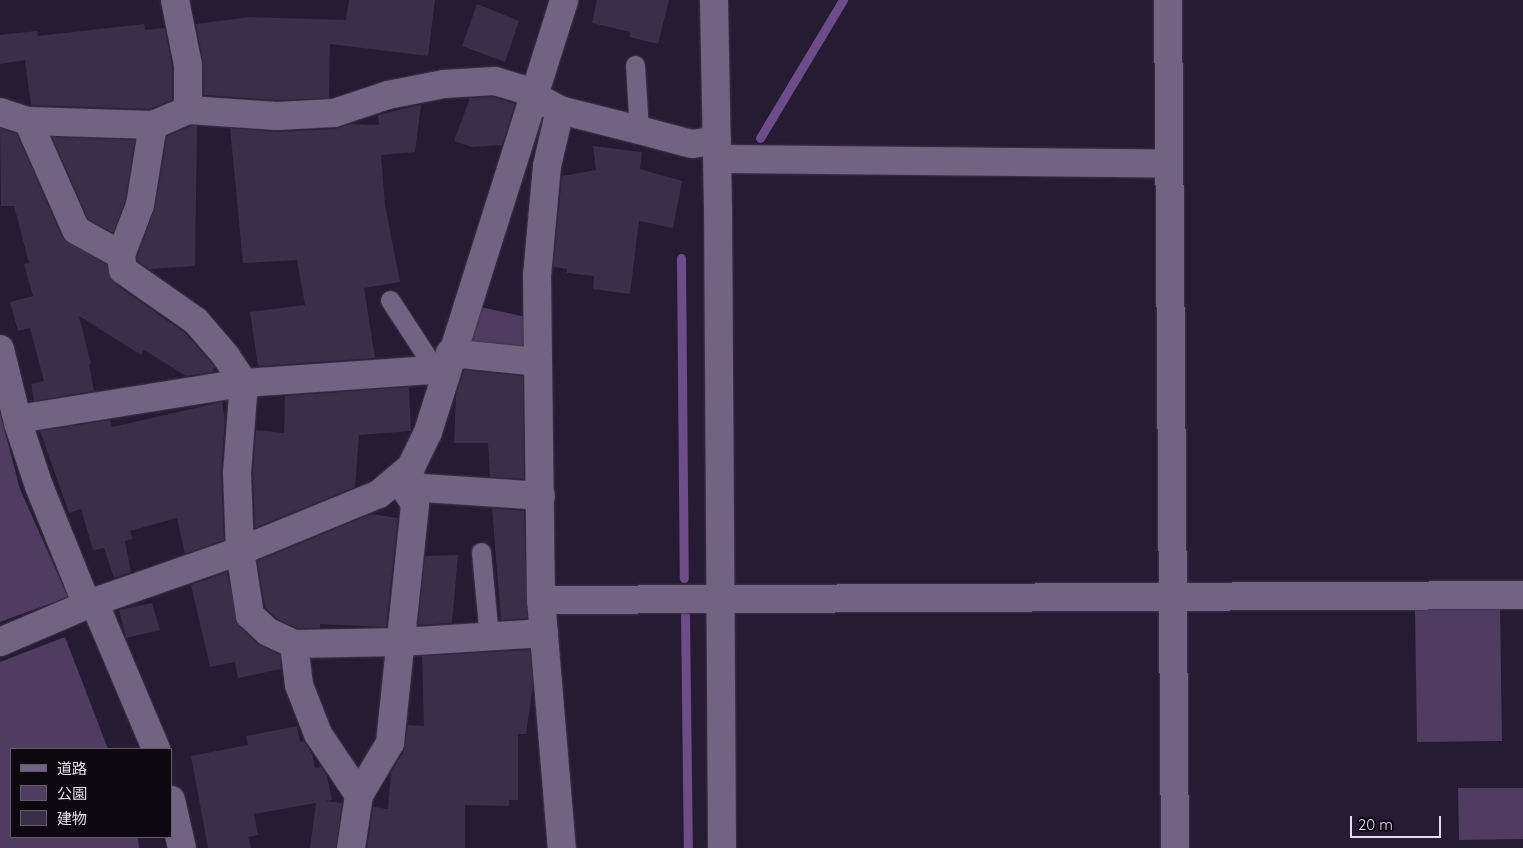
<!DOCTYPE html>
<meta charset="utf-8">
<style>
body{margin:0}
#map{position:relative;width:1523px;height:848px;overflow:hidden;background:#271a33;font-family:Quicksand,"Noto Sans JP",sans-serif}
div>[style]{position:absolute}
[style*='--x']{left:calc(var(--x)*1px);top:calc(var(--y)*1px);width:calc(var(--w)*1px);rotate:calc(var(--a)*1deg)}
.green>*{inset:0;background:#4f3d61}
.stream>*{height:9px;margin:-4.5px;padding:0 4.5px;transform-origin:4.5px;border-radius:4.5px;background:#6c4d89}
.building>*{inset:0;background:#3b2e49}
.roads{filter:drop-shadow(0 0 1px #3f3449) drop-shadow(0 0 1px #3f3449)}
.lane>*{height:19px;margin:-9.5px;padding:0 9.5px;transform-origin:9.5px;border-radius:9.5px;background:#716381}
.street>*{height:28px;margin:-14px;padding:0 14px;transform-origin:14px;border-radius:14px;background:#716381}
.secondary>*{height:28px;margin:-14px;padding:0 14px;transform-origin:14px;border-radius:14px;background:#716381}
span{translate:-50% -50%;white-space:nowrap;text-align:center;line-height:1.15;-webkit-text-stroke:4px #0d0712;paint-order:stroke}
.legend{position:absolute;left:10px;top:748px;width:162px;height:90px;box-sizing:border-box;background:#0d0712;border:1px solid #635d6a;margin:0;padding:6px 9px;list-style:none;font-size:15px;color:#e5ddee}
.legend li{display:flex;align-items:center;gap:10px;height:25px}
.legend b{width:25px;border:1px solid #635d6a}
.scale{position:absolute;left:1350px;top:816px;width:91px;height:22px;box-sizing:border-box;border:2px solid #e5ddee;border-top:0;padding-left:6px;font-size:15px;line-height:18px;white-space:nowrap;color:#e5ddee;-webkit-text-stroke:4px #0d0712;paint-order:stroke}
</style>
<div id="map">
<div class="green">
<div style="clip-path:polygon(476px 306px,531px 318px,531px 356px,463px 348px)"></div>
<div style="clip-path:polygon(0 413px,20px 489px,68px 597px,0 622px)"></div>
<div style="clip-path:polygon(1500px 607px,1502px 741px,1417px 742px,1415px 608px)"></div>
<div style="clip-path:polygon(65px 637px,108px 749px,11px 749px,11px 837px,138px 837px,139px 848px,0 848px,0 662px)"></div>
<div style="clip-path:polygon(1458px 788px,1523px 788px,1523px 839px,1459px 840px)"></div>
</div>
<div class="stream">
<div style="--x:760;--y:138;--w:161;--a:-59"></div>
<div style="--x:681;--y:258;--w:320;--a:89.5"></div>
<div style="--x:685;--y:615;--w:233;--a:89.3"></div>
</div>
<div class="building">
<div style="clip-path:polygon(349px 0,435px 0,428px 56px,330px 44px,329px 98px,277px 100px,204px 95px,203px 62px,196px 24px,250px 17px,346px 20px)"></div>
<div style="clip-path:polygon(597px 0,669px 0,658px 44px,629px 37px,630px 32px,592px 23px)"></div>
<div style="clip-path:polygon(477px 4px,519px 21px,505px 62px,462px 46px)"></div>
<div style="clip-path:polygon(144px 24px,145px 30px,165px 28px,172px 67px,172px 100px,150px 109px,31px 105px,25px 60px,0 64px,0 35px,37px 31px,38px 36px)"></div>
<div style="clip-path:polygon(493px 97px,515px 104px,502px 145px,472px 147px,454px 141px,470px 98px)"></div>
<div style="clip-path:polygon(421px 105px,415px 152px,381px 155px,385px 205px,400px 282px,364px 288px,375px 358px,258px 366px,250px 312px,305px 305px,297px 260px,243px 263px,230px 128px,278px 132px,335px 129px,350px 124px,379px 125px,378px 115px)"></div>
<div style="clip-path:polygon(191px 126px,197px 126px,195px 266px,150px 269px,195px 302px,138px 261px,137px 257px,155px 208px,167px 136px)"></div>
<div style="clip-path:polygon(0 128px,17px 134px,62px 237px,107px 265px,114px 283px,185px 333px,215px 367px,212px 372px,186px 376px,144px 350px,141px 355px,79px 316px,91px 364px,89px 364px,94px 391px,34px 401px,31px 384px,44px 381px,30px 328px,18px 331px,10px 302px,33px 296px,24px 264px,29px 263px,14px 206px,1px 206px)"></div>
<div style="clip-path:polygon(52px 137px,135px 140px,125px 201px,113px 233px,88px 219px)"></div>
<div style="clip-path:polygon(593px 146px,642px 152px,640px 169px,682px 181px,673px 228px,639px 221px,630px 294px,593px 289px,594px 276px,567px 273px,567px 269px,553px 267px,562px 176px,596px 170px)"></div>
<div style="clip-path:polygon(464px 370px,523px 376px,524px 479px,490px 477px,488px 443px,454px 443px,456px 395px)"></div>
<div style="clip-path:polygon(409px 387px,411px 431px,359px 435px,355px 487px,255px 528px,253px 473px,256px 430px,284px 433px,285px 396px)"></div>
<div style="clip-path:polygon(222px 402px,225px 420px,221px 473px,224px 540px,185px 554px,177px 518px,130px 531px,133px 539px,125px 541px,131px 572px,114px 578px,104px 548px,93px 550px,81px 509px,69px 513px,40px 431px,110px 420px,112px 427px)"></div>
<div style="clip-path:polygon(492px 508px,524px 511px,527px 618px,501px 620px)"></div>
<div style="clip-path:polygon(371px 514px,398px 518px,386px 627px,320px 624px,320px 628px,297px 628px,277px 619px,265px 607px,257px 561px)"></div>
<div style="clip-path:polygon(458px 555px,452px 623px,418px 625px,425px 556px)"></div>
<div style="clip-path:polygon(227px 572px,239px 626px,258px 644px,280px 655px,281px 669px,238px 678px,235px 662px,210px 667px,191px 585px)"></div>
<div style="clip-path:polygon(152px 603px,160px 630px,126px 638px,119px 610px)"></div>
<div style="clip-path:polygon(530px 650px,533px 685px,526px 734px,518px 734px,518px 800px,509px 800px,509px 806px,465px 805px,465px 848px,367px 848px,373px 807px,388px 809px,391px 772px,404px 751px,408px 725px,424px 726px,422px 656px)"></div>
<div style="clip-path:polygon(297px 726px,300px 742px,304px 741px,312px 754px,315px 768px,321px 767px,327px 776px,332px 800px,325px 801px,342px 803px,336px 848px,310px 848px,316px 803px,254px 814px,258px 835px,248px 837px,251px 848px,208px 848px,191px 756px,248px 745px,246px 736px)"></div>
</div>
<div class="roads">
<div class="lane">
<div style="--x:635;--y:65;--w:65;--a:86.5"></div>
<div style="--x:390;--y:300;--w:82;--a:56.9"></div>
<div style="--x:481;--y:552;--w:85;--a:84.6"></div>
</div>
<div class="street">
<div style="--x:175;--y:0;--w:66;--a:78.7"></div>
<div style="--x:188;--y:65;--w:45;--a:90"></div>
<div style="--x:1168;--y:0;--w:848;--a:89.53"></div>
<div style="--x:560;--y:110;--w:57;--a:103.1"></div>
<div style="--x:547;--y:166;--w:110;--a:95.2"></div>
<div style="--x:537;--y:276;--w:324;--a:89.3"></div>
<div style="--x:541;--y:600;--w:249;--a:85.2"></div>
<div style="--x:0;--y:112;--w:29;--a:18"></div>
<div style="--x:28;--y:121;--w:125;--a:1.8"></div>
<div style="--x:28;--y:121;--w:119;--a:66.2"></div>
<div style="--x:76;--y:230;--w:51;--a:29.1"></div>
<div style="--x:718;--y:159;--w:451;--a:0.6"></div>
<div style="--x:0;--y:349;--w:76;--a:76.3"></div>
<div style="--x:18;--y:423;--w:66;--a:71.6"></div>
<div style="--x:39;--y:486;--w:128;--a:68"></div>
<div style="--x:450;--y:353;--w:88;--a:5.8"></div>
<div style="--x:18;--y:419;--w:229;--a:-9.1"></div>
<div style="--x:244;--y:383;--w:202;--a:-4"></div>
<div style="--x:399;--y:479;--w:25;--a:21"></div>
<div style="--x:422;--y:488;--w:119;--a:3.8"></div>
<div style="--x:541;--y:600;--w:982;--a:-0.29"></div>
<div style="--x:94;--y:602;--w:160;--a:67.1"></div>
<div style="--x:544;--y:633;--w:143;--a:176.4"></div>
<div style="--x:401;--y:642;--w:107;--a:178.9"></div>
<div style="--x:294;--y:644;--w:29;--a:-155"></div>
<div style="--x:268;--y:632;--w:25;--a:-137"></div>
<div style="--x:250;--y:615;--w:65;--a:-98.9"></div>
<div style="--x:240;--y:551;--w:78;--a:-92.2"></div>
<div style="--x:237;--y:473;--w:90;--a:-85.6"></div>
<div style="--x:244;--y:383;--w:32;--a:-124"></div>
<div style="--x:226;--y:356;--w:46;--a:-130.6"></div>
<div style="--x:196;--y:321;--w:89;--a:-145.1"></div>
<div style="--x:123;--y:270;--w:15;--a:-98"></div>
<div style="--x:121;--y:255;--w:53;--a:-69.2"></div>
<div style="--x:140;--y:205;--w:81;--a:-80.8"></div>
<div style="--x:153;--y:125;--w:38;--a:-23"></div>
<div style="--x:188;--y:110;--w:89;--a:3.9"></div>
<div style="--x:277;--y:116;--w:57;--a:-3"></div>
<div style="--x:334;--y:113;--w:57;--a:-18.4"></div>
<div style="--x:388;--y:95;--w:57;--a:-11.1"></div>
<div style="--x:444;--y:84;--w:51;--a:-3.4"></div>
<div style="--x:495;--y:81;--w:27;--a:17"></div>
<div style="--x:521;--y:89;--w:44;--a:28.3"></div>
<div style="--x:560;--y:110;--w:81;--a:14.2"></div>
<div style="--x:639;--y:130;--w:55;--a:14.8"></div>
<div style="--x:692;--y:144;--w:25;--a:-9"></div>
<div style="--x:0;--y:642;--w:102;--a:-23.1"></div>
<div style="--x:94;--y:602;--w:155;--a:-19.3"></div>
<div style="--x:240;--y:551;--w:150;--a:-22.3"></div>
<div style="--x:379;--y:494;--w:42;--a:-40.2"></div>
<div style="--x:411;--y:467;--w:39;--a:-64"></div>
<div style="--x:428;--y:432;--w:453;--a:-72.5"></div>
<div style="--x:294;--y:644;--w:41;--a:83"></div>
<div style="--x:299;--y:685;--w:53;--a:68.8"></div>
<div style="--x:318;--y:734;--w:73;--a:56.1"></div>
<div style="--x:171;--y:800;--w:49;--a:77.1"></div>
<div style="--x:351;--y:848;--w:54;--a:-81.4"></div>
<div style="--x:359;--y:795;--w:61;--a:-59.2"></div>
<div style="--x:390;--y:743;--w:240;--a:-84"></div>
<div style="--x:415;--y:504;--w:30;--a:-123"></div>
</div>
<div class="secondary">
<div style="--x:714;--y:0;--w:205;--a:88.9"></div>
<div style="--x:718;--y:205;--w:643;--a:89.64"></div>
</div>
</div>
<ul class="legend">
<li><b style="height:6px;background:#716381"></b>道路</li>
<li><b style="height:14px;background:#4f3d61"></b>公園</li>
<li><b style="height:14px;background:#3b2e49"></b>建物</li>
</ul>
<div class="scale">20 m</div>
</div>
